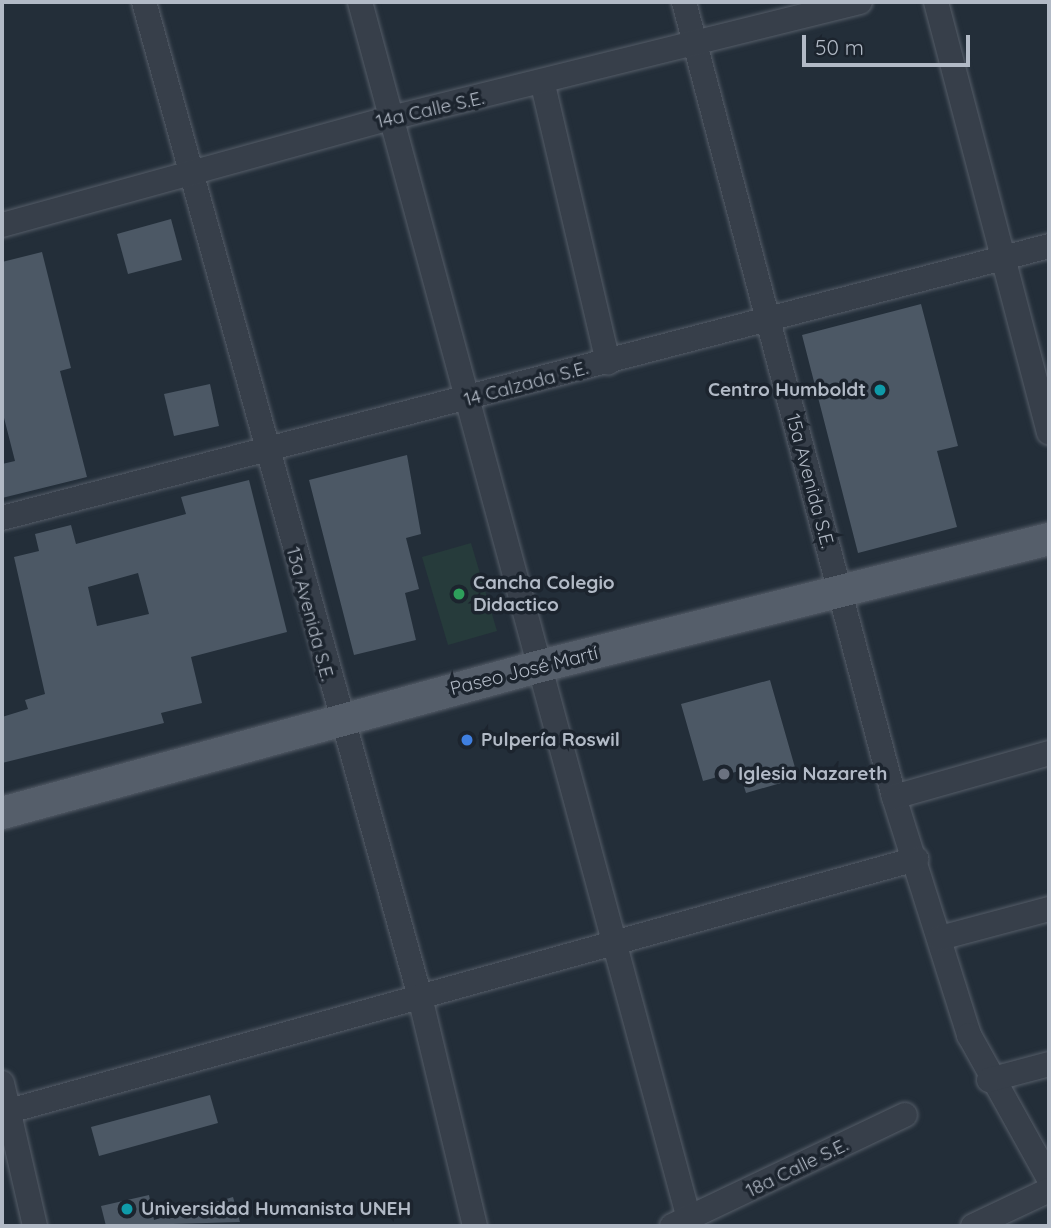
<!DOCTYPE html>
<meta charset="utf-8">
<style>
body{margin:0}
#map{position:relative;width:1051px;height:1228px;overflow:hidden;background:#232e39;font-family:Quicksand,sans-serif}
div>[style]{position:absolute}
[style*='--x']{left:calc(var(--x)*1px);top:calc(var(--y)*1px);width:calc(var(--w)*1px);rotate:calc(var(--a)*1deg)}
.green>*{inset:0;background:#263b3b}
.building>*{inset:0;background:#4c5865}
.roads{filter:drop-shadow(0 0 2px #555d68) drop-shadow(0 0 2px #555d68)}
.minor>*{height:24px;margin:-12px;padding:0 12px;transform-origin:12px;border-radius:12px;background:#373f4a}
.major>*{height:32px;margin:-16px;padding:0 16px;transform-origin:16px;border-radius:16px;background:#555e6a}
.dots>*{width:19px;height:19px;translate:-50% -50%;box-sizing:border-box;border:4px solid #1c242e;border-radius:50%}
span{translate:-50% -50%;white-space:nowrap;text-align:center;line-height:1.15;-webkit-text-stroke:7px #1c242e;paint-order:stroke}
.street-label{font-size:19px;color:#b2bac6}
.poi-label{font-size:19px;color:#b2bac6;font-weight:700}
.right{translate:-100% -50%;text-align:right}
.left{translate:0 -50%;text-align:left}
.frame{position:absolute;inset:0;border:4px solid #b2bac6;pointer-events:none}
.scale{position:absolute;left:802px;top:35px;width:168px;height:32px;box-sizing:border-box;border:4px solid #b2bac6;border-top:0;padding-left:9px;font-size:21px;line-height:24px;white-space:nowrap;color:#b2bac6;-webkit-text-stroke:5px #1c242e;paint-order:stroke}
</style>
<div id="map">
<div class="green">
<div style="clip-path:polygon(471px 543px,497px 631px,448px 645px,422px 557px)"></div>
</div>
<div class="building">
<div style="clip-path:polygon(171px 219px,182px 260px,128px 274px,117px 234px)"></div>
<div style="clip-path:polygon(42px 252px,71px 368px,60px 371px,87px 477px,2px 498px,2px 464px,15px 461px,2px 410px,2px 262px)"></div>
<div style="clip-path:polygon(921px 304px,958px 446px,937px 451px,957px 527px,858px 553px,802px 335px)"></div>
<div style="clip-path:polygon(210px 384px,219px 426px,174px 436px,164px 394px)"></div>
<div style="clip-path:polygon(407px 455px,421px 534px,406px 538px,419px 589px,405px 593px,416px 640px,354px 655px,309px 480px)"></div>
<div style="clip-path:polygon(evenodd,249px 480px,287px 632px,191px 657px,202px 703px,161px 713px,164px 723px,2px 763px,2px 717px,28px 709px,25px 700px,45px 694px,14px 557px,39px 551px,35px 534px,71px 525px,76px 544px,186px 514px,181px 497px,249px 480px,138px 573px,149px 614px,97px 626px,88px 587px,138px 573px)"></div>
<div style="clip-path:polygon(770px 680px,798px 778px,746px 793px,739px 771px,703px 781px,681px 704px)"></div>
<div style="clip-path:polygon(210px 1095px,218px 1123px,99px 1156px,91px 1127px)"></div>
<div style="clip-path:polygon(149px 1195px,154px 1220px,233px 1197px,240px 1222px,106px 1226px,101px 1206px)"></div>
</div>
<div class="roads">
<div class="minor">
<div style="--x:144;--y:2;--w:1033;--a:74.5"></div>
<div style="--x:420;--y:997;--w:236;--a:76.5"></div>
<div style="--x:360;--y:2;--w:1268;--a:74.87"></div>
<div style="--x:684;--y:2;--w:822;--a:75.2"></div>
<div style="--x:894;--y:797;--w:250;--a:72.5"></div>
<div style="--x:969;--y:1035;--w:165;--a:60.9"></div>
<div style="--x:936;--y:2;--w:445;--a:75.3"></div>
<div style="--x:543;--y:85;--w:285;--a:76.8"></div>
<div style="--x:2;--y:225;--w:403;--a:-15.4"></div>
<div style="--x:391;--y:118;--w:483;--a:-13.9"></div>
<div style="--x:2;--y:518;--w:1082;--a:-14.56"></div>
<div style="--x:894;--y:797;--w:161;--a:-15.8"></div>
<div style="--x:940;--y:938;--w:113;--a:-14.9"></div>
<div style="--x:989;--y:1080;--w:62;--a:-14.9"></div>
<div style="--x:2;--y:1083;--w:147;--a:77"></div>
<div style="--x:2;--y:1113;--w:949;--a:-15.53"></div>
<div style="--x:672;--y:1226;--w:258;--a:-25.5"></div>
<div style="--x:973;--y:1226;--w:84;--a:-25.3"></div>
</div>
<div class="major">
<div style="--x:2;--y:813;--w:555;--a:-15.26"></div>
<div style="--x:537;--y:667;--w:528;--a:-14.04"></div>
</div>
</div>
<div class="dots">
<div style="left:880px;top:390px;background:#0f9aa8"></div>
<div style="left:459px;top:594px;background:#2e9e5b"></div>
<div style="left:467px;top:740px;background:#3f7fe0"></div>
<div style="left:724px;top:774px;background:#6b7280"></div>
<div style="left:127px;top:1209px;background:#0f9aa8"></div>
</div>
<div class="street-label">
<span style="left:430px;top:110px;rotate:-13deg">14a Calle S.E.</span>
<span style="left:526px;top:384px;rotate:-15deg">14 Calzada S.E.</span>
<span style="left:810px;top:481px;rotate:75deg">15a Avenida S.E.</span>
<span style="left:310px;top:614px;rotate:75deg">13a Avenida S.E.</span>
<span style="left:524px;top:671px;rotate:-14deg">Paseo José Martí</span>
<span style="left:797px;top:1168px;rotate:-26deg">18a Calle S.E.</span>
</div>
<div class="poi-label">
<span class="right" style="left:866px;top:390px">Centro Humboldt</span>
<span class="left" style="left:473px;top:594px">Cancha Colegio<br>Didactico</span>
<span class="left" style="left:481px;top:740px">Pulpería Roswil</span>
<span class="left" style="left:738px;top:774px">Iglesia Nazareth</span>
<span class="left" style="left:141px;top:1209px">Universidad Humanista UNEH</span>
</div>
<div class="frame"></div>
<div class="scale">50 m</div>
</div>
